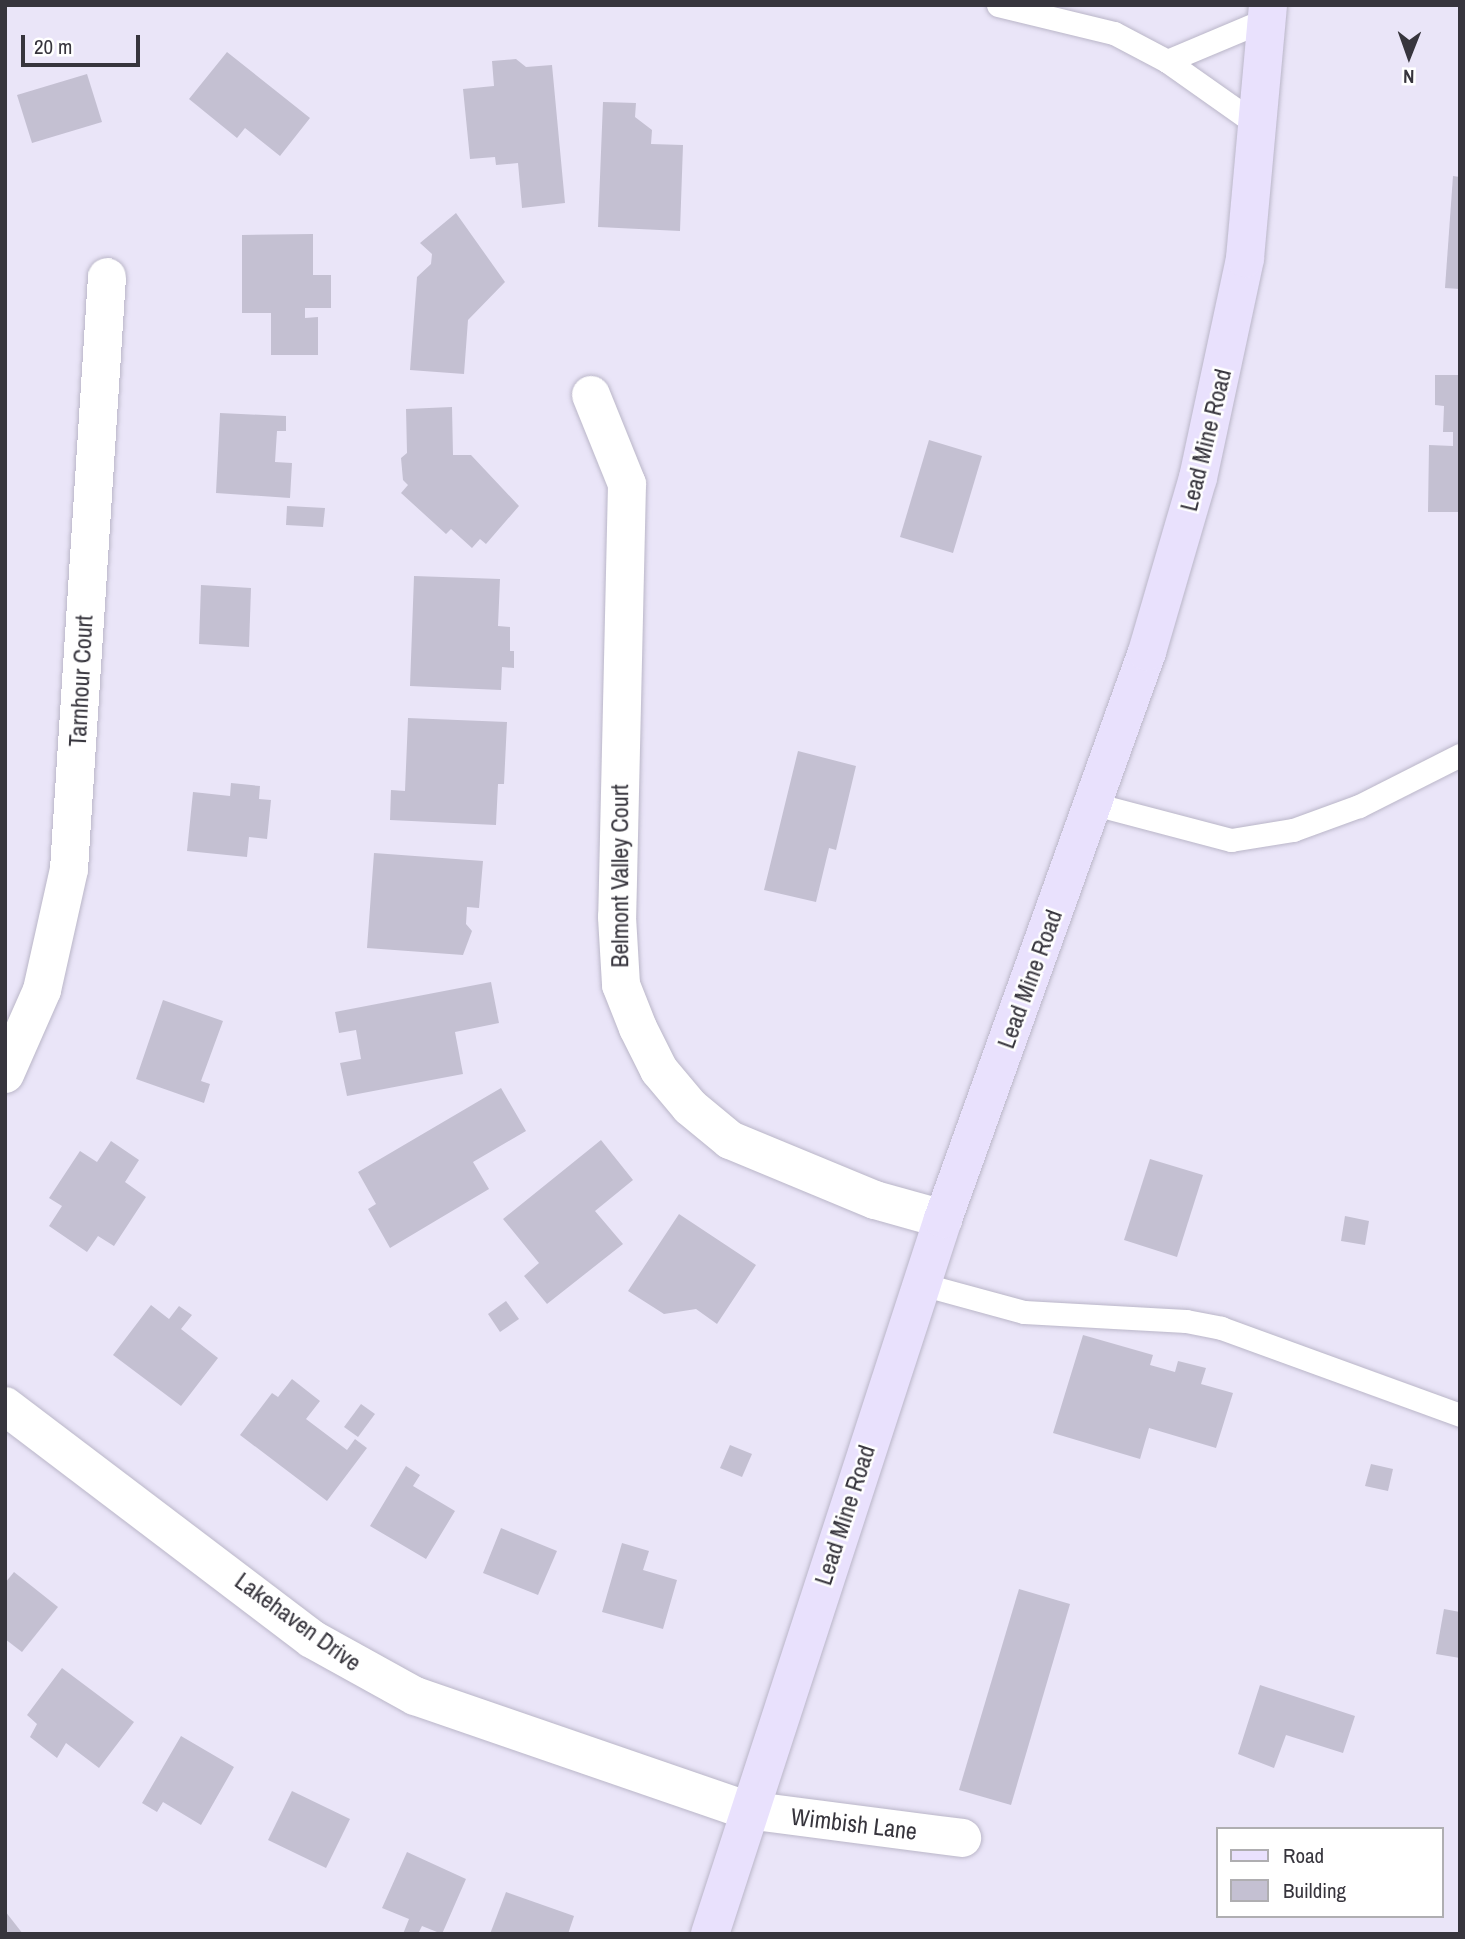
<!DOCTYPE html>
<style>
body{margin:0}
#map{position:relative;width:1465px;height:1939px;overflow:hidden;background:#eae5f8;font-family:"Archivo Narrow",sans-serif}
div>[style]{position:absolute}
[style*='--x']{left:calc(var(--x)*1px);top:calc(var(--y)*1px);width:calc(var(--w)*1px);rotate:calc(var(--a)*1deg)}
.building>*{inset:0;background:#c4c0d2}
.roads{filter:drop-shadow(0 0 2px #bab6c8) drop-shadow(0 0 2px #bab6c8)}
.lane>*{height:23px;margin:-11.5px;padding:0 11.5px;transform-origin:11.5px;border-radius:11.5px;background:#fff}
.street>*{height:38px;margin:-19px;padding:0 19px;transform-origin:19px;border-radius:19px;background:#fff}
.secondary>*{height:38px;margin:-19px;padding:0 19px;transform-origin:19px;border-radius:19px;background:#e9e1fd}
span{translate:-50% -50%;white-space:nowrap;text-align:center;line-height:1.15;-webkit-text-stroke:5px #fff;paint-order:stroke}
.street-label{font-size:24px;color:#37353d}
.frame{position:absolute;inset:0;border:7px solid #37353d;pointer-events:none}
.legend{position:absolute;left:1216px;top:1827px;width:228px;height:91px;box-sizing:border-box;background:#fff;border:2px solid #afaeb1;margin:0;padding:9px 12px;list-style:none;font-size:21px;color:#37353d}
.legend li{display:flex;align-items:center;gap:14px;height:35px}
.legend b{width:35px;border:2px solid #afaeb1}
.north{position:absolute;left:1374px;top:21px;width:70px;height:70px;-webkit-text-stroke:5px #fff;paint-order:stroke;rotate:181deg;font-size:19px;font-weight:700;line-height:28px;text-align:center;color:#37353d}
.north::after{content:'';display:block;margin:auto;width:24px;height:32px;background:#37353d;clip-path:polygon(50% 0,100% 100%,50% 72%,0 100%)}
.scale{position:absolute;left:21px;top:35px;width:119px;height:32px;box-sizing:border-box;border:4px solid #37353d;border-top:0;padding-left:9px;font-size:21px;line-height:24px;white-space:nowrap;color:#37353d;-webkit-text-stroke:5px #fff;paint-order:stroke}
</style>
<div id="map">
<div class="building">
<div style="clip-path:polygon(227px 52px,310px 118px,280px 156px,245px 128px,237px 138px,189px 99px)"></div>
<div style="clip-path:polygon(516px 59px,526px 67px,552px 65px,565px 203px,522px 208px,518px 163px,496px 165px,495px 157px,470px 159px,463px 89px,494px 86px,492px 61px)"></div>
<div style="clip-path:polygon(87px 74px,102px 122px,32px 143px,17px 95px)"></div>
<div style="clip-path:polygon(603px 102px,636px 103px,635px 117px,652px 130px,651px 144px,683px 145px,680px 231px,598px 227px)"></div>
<div style="clip-path:polygon(1453px 176px,1460px 177px,1460px 289px,1445px 288px)"></div>
<div style="clip-path:polygon(456px 213px,505px 282px,468px 320px,464px 374px,410px 370px,417px 277px,431px 264px,432px 254px,420px 243px)"></div>
<div style="clip-path:polygon(313px 234px,313px 275px,331px 275px,331px 308px,305px 308px,305px 318px,318px 317px,318px 355px,271px 355px,271px 313px,242px 313px,242px 235px)"></div>
<div style="clip-path:polygon(1435px 375px,1460px 375px,1460px 512px,1428px 512px,1429px 445px,1453px 446px,1453px 432px,1443px 432px,1444px 406px,1435px 405px)"></div>
<div style="clip-path:polygon(452px 407px,453px 455px,471px 455px,519px 506px,486px 544px,480px 539px,472px 548px,451px 529px,446px 534px,401px 493px,408px 485px,403px 480px,401px 458px,407px 453px,406px 409px)"></div>
<div style="clip-path:polygon(220px 413px,286px 416px,286px 431px,277px 431px,275px 462px,292px 463px,290px 498px,216px 493px)"></div>
<div style="clip-path:polygon(929px 440px,982px 456px,953px 553px,900px 537px)"></div>
<div style="clip-path:polygon(287px 506px,325px 508px,323px 527px,286px 525px)"></div>
<div style="clip-path:polygon(414px 576px,500px 579px,498px 626px,510px 627px,510px 651px,514px 651px,514px 668px,502px 667px,501px 690px,410px 686px)"></div>
<div style="clip-path:polygon(201px 585px,251px 588px,249px 647px,199px 644px)"></div>
<div style="clip-path:polygon(408px 718px,507px 722px,504px 784px,498px 784px,496px 825px,390px 820px,391px 790px,405px 791px)"></div>
<div style="clip-path:polygon(798px 751px,856px 766px,836px 850px,829px 848px,816px 902px,764px 890px)"></div>
<div style="clip-path:polygon(231px 783px,260px 786px,259px 799px,271px 800px,267px 839px,249px 837px,247px 857px,187px 851px,193px 792px,230px 796px)"></div>
<div style="clip-path:polygon(374px 853px,483px 861px,479px 908px,467px 907px,466px 924px,472px 931px,463px 955px,367px 948px)"></div>
<div style="clip-path:polygon(491px 982px,499px 1023px,455px 1032px,463px 1074px,347px 1096px,340px 1063px,361px 1059px,356px 1030px,339px 1033px,335px 1012px)"></div>
<div style="clip-path:polygon(163px 1000px,223px 1021px,201px 1081px,210px 1084px,204px 1103px,136px 1079px)"></div>
<div style="clip-path:polygon(501px 1088px,526px 1131px,473px 1162px,489px 1189px,390px 1248px,368px 1209px,376px 1204px,358px 1172px)"></div>
<div style="clip-path:polygon(601px 1140px,633px 1180px,595px 1211px,623px 1244px,547px 1304px,524px 1276px,539px 1263px,503px 1219px)"></div>
<div style="clip-path:polygon(111px 1141px,139px 1160px,125px 1182px,146px 1197px,114px 1246px,98px 1236px,87px 1252px,49px 1226px,62px 1206px,49px 1198px,80px 1151px,97px 1162px)"></div>
<div style="clip-path:polygon(1150px 1159px,1203px 1175px,1177px 1257px,1124px 1240px)"></div>
<div style="clip-path:polygon(679px 1214px,756px 1265px,717px 1324px,696px 1309px,664px 1314px,628px 1291px)"></div>
<div style="clip-path:polygon(1345px 1216px,1369px 1221px,1365px 1245px,1341px 1241px)"></div>
<div style="clip-path:polygon(506px 1301px,519px 1319px,500px 1332px,488px 1314px)"></div>
<div style="clip-path:polygon(151px 1305px,169px 1319px,179px 1306px,192px 1315px,181px 1329px,218px 1358px,181px 1406px,113px 1355px)"></div>
<div style="clip-path:polygon(1083px 1335px,1153px 1355px,1150px 1365px,1175px 1372px,1178px 1361px,1206px 1368px,1201px 1384px,1233px 1393px,1216px 1448px,1149px 1428px,1140px 1459px,1053px 1433px)"></div>
<div style="clip-path:polygon(292px 1379px,320px 1401px,306px 1419px,347px 1450px,355px 1439px,367px 1448px,327px 1501px,240px 1435px,272px 1393px,278px 1397px)"></div>
<div style="clip-path:polygon(361px 1404px,375px 1414px,358px 1437px,344px 1427px)"></div>
<div style="clip-path:polygon(730px 1445px,752px 1454px,742px 1477px,720px 1468px)"></div>
<div style="clip-path:polygon(1371px 1464px,1393px 1469px,1388px 1491px,1365px 1486px)"></div>
<div style="clip-path:polygon(406px 1466px,420px 1475px,413px 1486px,455px 1511px,426px 1559px,370px 1526px)"></div>
<div style="clip-path:polygon(501px 1528px,557px 1551px,538px 1595px,483px 1573px)"></div>
<div style="clip-path:polygon(622px 1543px,649px 1551px,643px 1570px,677px 1580px,663px 1629px,602px 1612px)"></div>
<div style="clip-path:polygon(14px 1572px,58px 1607px,22px 1652px,5px 1639px,5px 1583px)"></div>
<div style="clip-path:polygon(1019px 1589px,1070px 1604px,1011px 1805px,959px 1790px)"></div>
<div style="clip-path:polygon(1444px 1609px,1460px 1612px,1460px 1658px,1436px 1654px)"></div>
<div style="clip-path:polygon(62px 1668px,134px 1722px,99px 1768px,66px 1743px,57px 1758px,30px 1737px,37px 1724px,27px 1715px)"></div>
<div style="clip-path:polygon(1260px 1685px,1355px 1716px,1343px 1753px,1286px 1735px,1274px 1768px,1238px 1754px)"></div>
<div style="clip-path:polygon(181px 1736px,234px 1767px,201px 1825px,163px 1802px,157px 1812px,142px 1803px)"></div>
<div style="clip-path:polygon(292px 1791px,350px 1819px,326px 1868px,268px 1840px)"></div>
<div style="clip-path:polygon(407px 1852px,466px 1879px,442px 1934px,422px 1926px,418px 1934px,403px 1934px,409px 1919px,382px 1908px)"></div>
<div style="clip-path:polygon(506px 1892px,574px 1916px,568px 1934px,490px 1934px)"></div>
<div style="clip-path:polygon(5px 1911px,23px 1934px,5px 1934px)"></div>
</div>
<div class="roads">
<div class="lane">
<div style="--x:998;--y:5;--w:119;--a:13.6"></div>
<div style="--x:1114;--y:33;--w:60;--a:27.8"></div>
<div style="--x:1259;--y:126;--w:113;--a:-144.8"></div>
<div style="--x:1167;--y:61;--w:108;--a:-22.8"></div>
<div style="--x:1094;--y:804;--w:142;--a:14.7"></div>
<div style="--x:1231;--y:840;--w:63;--a:-9.2"></div>
<div style="--x:1293;--y:830;--w:70;--a:-20"></div>
<div style="--x:1359;--y:806;--w:113;--a:-26.8"></div>
<div style="--x:921;--y:1284;--w:107;--a:15.2"></div>
<div style="--x:1024;--y:1312;--w:162;--a:3.2"></div>
<div style="--x:1186;--y:1321;--w:36;--a:11"></div>
<div style="--x:1221;--y:1328;--w:254;--a:20"></div>
</div>
<div class="street">
<div style="--x:591;--y:395;--w:96;--a:68"></div>
<div style="--x:627;--y:484;--w:433;--a:91.3"></div>
<div style="--x:617;--y:917;--w:68;--a:86.6"></div>
<div style="--x:621;--y:985;--w:46;--a:68.4"></div>
<div style="--x:638;--y:1028;--w:47;--a:63.4"></div>
<div style="--x:659;--y:1070;--w:48;--a:50"></div>
<div style="--x:690;--y:1107;--w:52;--a:39.5"></div>
<div style="--x:730;--y:1140;--w:157;--a:22.5"></div>
<div style="--x:875;--y:1200;--w:71;--a:15.6"></div>
<div style="--x:5;--y:1074;--w:92;--a:-66.2"></div>
<div style="--x:42;--y:990;--w:124;--a:-77.4"></div>
<div style="--x:69;--y:869;--w:593;--a:-86.33"></div>
<div style="--x:5;--y:1406;--w:385;--a:37.2"></div>
<div style="--x:312;--y:1639;--w:118;--a:29"></div>
<div style="--x:415;--y:1696;--w:351;--a:19"></div>
<div style="--x:747;--y:1810;--w:217;--a:7.4"></div>
</div>
<div class="secondary">
<div style="--x:710;--y:1934;--w:752;--a:-71.95"></div>
<div style="--x:943;--y:1219;--w:603;--a:-70.21"></div>
<div style="--x:1147;--y:652;--w:181;--a:-73.7"></div>
<div style="--x:1198;--y:478;--w:225;--a:-77.9"></div>
<div style="--x:1245;--y:258;--w:254;--a:-84.8"></div>
</div>
</div>
<div class="street-label">
<span style="left:1206px;top:440px;rotate:-76deg">Lead Mine Road</span>
<span style="left:81px;top:681px;rotate:-87deg">Tarnhour Court</span>
<span style="left:620px;top:876px;rotate:-90deg">Belmont Valley Court</span>
<span style="left:1030px;top:979px;rotate:-70deg">Lead Mine Road</span>
<span style="left:845px;top:1515px;rotate:-72deg">Lead Mine Road</span>
<span style="left:298px;top:1622px;rotate:36deg">Lakehaven Drive</span>
<span style="left:854px;top:1824px;rotate:7deg">Wimbish Lane</span>
</div>
<div class="frame"></div>
<ul class="legend">
<li><b style="height:9px;background:#e9e1fd"></b>Road</li>
<li><b style="height:19px;background:#c4c0d2"></b>Building</li>
</ul>
<div class="north">N</div>
<div class="scale">20 m</div>
</div>
